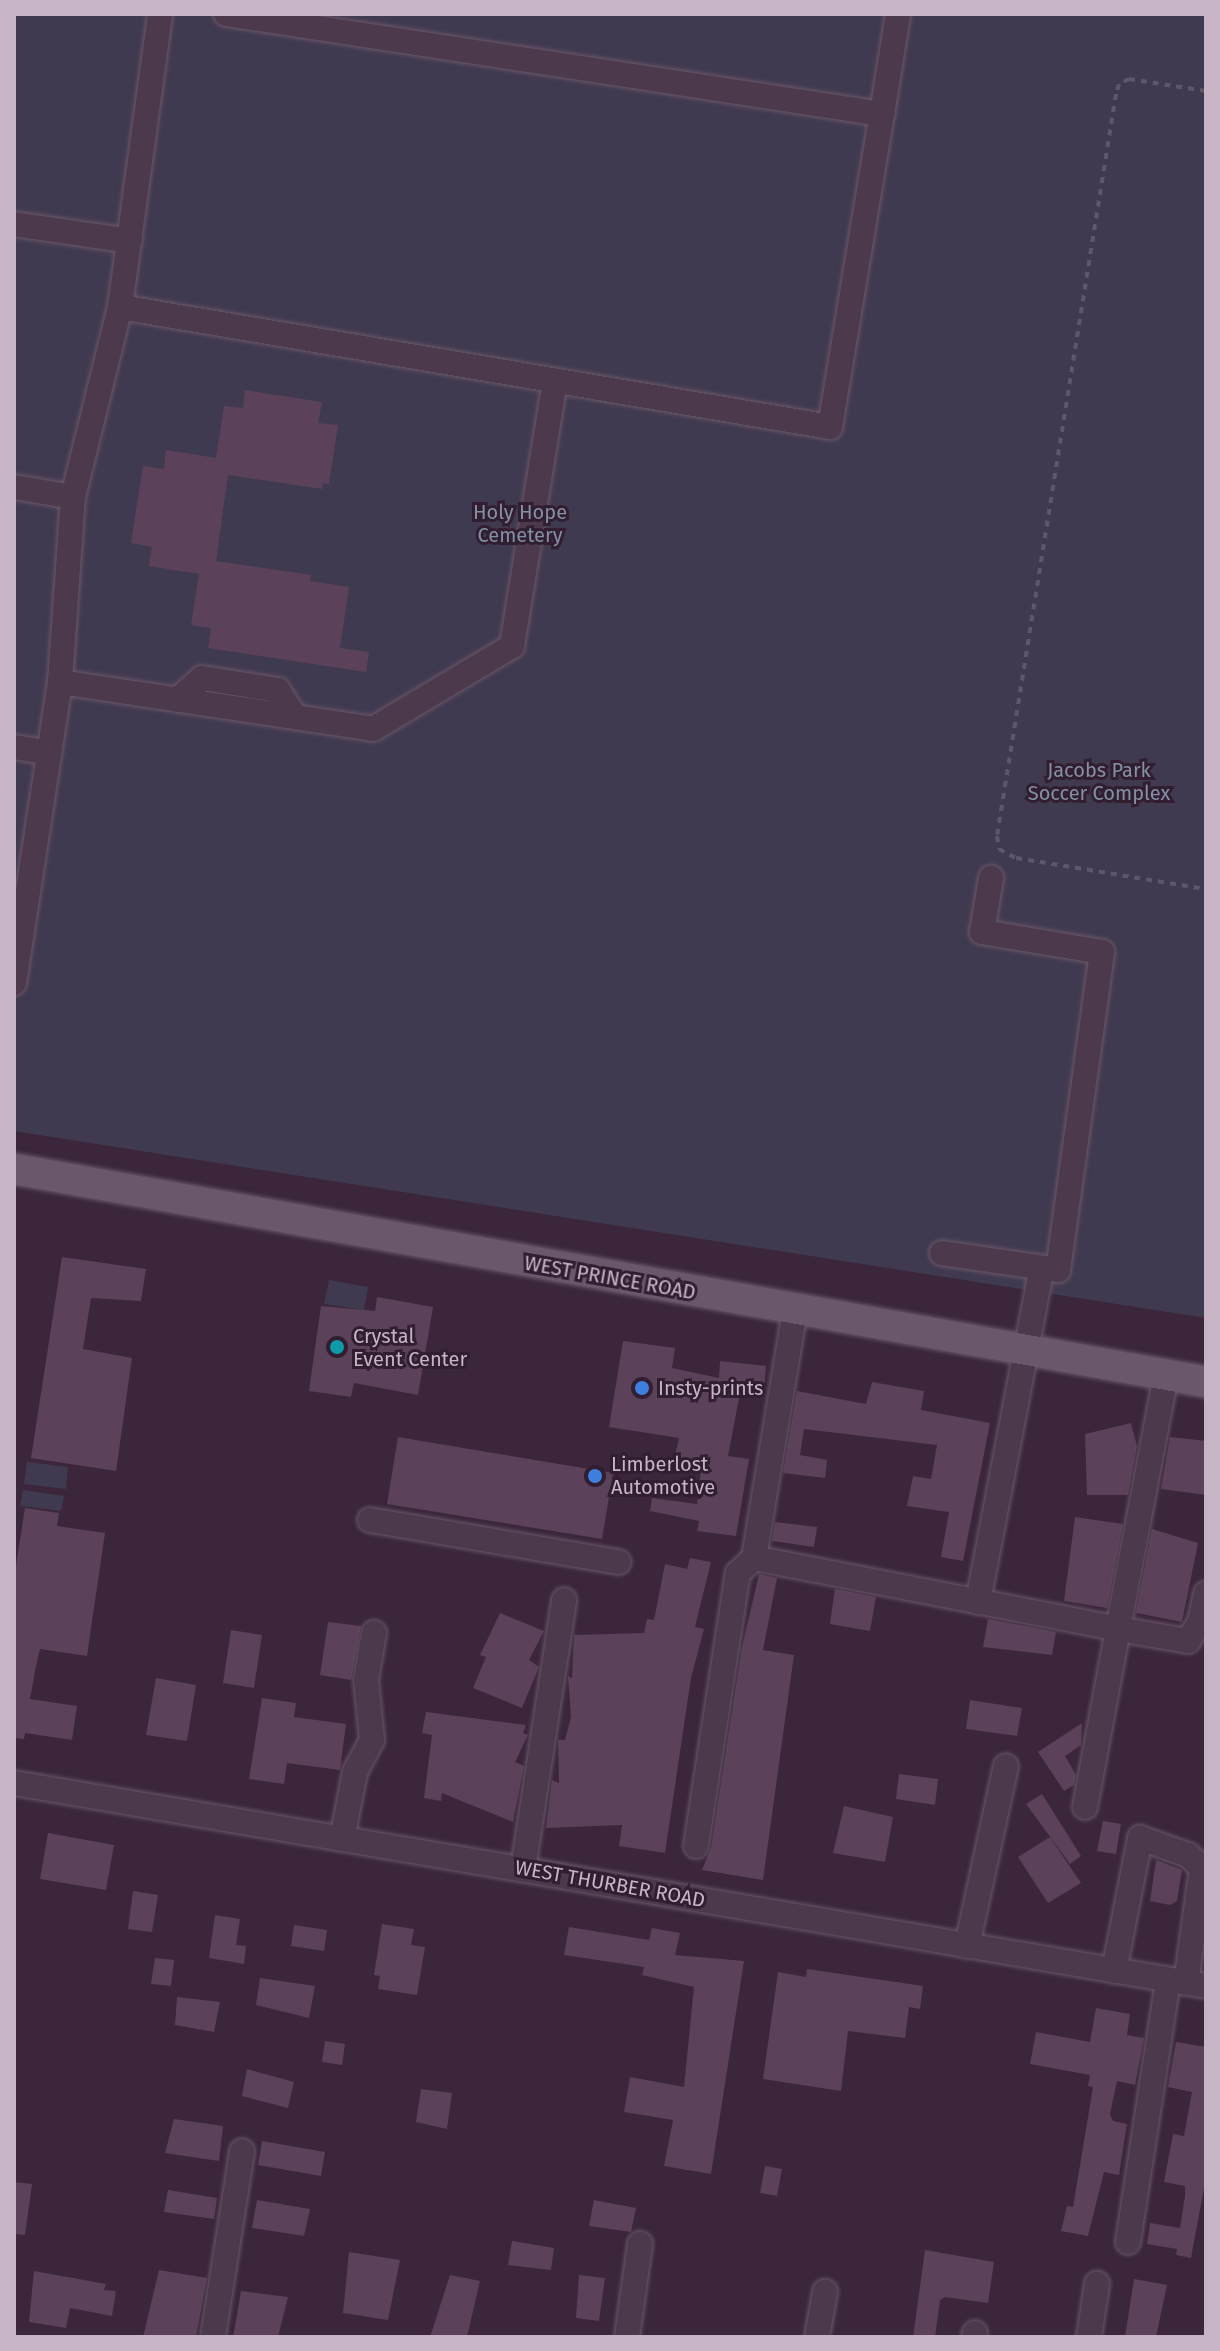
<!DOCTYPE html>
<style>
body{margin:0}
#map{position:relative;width:1220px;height:2351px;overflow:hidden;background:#3b263b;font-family:"Fira Sans",sans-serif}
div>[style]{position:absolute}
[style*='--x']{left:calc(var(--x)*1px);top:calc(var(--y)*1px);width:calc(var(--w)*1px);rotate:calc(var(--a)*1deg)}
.green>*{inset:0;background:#403a50}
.building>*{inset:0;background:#5b425a}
.path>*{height:4px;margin-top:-2px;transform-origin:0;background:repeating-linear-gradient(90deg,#605669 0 6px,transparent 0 12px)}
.roads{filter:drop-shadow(0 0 2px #6a5769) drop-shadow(0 0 2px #6a5769)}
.minor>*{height:24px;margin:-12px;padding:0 12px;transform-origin:12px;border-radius:12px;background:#4c394c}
.major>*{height:30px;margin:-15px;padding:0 15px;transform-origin:15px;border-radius:15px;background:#6b576c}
.dots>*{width:22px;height:22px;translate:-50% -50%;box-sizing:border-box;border:4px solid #311e31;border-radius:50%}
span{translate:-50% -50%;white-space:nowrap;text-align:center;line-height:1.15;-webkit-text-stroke:6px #311e31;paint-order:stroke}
.park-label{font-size:20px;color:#8490a6}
.street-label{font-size:20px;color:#c7b5c6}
.poi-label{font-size:20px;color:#c7b5c6}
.left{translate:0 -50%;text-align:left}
.frame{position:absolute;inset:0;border:16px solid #c7b5c6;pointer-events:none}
</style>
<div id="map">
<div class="green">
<div style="clip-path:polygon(14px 14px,1206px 14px,1206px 1318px,14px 1131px)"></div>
<div style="clip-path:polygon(329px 1280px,368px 1287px,364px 1310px,324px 1304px)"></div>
<div style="clip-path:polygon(27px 1462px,68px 1467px,66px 1489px,24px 1484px)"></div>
<div style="clip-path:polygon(23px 1490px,64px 1496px,61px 1511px,20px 1506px)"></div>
</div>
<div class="building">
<div style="clip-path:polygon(245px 390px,322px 402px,318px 423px,338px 425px,329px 484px,323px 483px,322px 489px,228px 475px,216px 561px,311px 575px,310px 581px,349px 587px,340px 648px,369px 652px,366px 672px,208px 648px,211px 628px,191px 625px,199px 574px,149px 566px,152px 547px,131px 543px,143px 466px,164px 469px,166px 450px,216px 458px,224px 406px,243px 408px)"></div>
<div style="clip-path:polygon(62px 1257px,146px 1269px,141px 1301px,91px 1298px,83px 1349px,132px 1358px,116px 1471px,31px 1458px)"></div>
<div style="clip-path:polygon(377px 1297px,433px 1307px,418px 1395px,354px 1383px,351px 1397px,309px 1391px,321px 1306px,375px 1311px)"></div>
<div style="clip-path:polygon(623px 1341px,675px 1348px,672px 1368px,719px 1378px,720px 1361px,766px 1366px,764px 1391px,741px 1388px,728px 1456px,749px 1459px,736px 1536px,697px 1531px,699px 1521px,650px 1511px,652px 1498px,697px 1504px,702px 1462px,675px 1456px,679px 1438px,609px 1427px)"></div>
<div style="clip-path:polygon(872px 1382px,924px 1391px,921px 1410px,990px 1423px,963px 1561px,941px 1557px,949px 1512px,907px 1506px,913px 1476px,931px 1479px,937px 1445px,804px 1429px,800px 1455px,827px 1460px,825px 1478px,783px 1473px,797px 1391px,866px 1404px)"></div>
<div style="clip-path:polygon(1131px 1423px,1137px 1446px,1128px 1495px,1087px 1495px,1085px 1434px)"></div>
<div style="clip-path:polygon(398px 1437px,613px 1473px,602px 1539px,387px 1504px)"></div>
<div style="clip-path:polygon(1170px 1437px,1206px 1441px,1206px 1495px,1161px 1489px)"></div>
<div style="clip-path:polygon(25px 1508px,59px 1513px,57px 1526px,105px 1533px,87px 1656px,40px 1649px,36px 1666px,30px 1699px,77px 1706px,72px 1740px,25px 1733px,24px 1739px,14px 1738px,14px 1578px)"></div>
<div style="clip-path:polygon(1075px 1517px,1123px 1524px,1107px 1608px,1064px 1601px)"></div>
<div style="clip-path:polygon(775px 1522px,817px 1527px,814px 1547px,772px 1541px)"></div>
<div style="clip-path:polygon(1152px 1529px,1198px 1543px,1182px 1622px,1136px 1613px)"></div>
<div style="clip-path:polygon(690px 1558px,711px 1562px,695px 1627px,704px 1629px,691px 1678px,665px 1853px,619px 1846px,622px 1825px,546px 1828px,552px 1780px,559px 1783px,558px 1740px,565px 1740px,571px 1717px,568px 1676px,572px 1678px,574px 1635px,644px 1633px,647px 1619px,654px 1620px,665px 1564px,687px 1569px)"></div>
<div style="clip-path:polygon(759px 1574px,777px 1578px,763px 1650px,794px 1655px,763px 1880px,702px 1870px,711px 1848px,742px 1647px)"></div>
<div style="clip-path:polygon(835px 1589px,876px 1597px,870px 1631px,830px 1624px)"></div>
<div style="clip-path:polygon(500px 1613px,544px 1631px,529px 1660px,539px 1667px,522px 1708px,473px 1688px,486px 1657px,480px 1655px)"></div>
<div style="clip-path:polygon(988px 1619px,1056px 1632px,1052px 1655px,983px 1647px)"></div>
<div style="clip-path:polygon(328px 1622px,361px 1626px,351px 1680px,320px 1675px)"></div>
<div style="clip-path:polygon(231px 1630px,262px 1635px,254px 1688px,223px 1683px)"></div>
<div style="clip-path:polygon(156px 1678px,196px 1685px,187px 1741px,146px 1735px)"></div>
<div style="clip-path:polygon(262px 1698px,296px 1703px,294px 1717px,346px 1724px,340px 1770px,287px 1763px,284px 1784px,249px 1779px)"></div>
<div style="clip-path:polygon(970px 1700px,1022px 1708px,1017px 1736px,966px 1729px)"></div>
<div style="clip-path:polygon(426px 1712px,526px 1725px,523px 1733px,528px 1735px,515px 1762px,524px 1766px,513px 1822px,442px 1793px,441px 1801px,424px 1798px,432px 1735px,422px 1733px)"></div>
<div style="clip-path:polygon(1082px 1723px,1081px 1745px,1065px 1756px,1076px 1775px,1074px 1785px,1064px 1791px,1038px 1752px)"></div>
<div style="clip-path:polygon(899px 1774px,938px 1779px,935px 1805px,896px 1799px)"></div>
<div style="clip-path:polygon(1042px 1794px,1081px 1856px,1070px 1864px,1026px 1804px)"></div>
<div style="clip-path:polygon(844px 1806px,893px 1817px,885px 1862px,833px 1853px)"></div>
<div style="clip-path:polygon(1103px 1821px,1121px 1824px,1116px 1854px,1097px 1851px)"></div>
<div style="clip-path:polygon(48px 1833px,114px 1845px,106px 1890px,40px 1879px)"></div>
<div style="clip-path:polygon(1050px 1837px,1081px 1883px,1048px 1903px,1018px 1857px)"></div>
<div style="clip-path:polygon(1156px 1860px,1182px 1870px,1177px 1901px,1170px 1905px,1150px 1901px)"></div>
<div style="clip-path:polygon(133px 1891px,158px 1895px,152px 1932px,128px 1929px)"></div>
<div style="clip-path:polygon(215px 1915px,240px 1919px,236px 1945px,246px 1946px,244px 1964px,209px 1958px)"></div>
<div style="clip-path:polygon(382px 1924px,414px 1929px,411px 1945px,425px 1947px,417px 1995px,378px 1989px,380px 1976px,374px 1975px)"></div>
<div style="clip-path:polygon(294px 1925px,327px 1930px,324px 1951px,291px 1946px)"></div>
<div style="clip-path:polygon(569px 1927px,649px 1940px,652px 1928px,680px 1933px,675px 1955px,744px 1961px,711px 2174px,664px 2166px,673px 2120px,624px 2112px,630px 2077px,684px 2087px,694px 1987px,642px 1975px,644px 1967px,564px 1955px)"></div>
<div style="clip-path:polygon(155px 1958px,174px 1960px,171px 1986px,151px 1984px)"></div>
<div style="clip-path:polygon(807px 1969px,923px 1986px,920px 2009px,909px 2007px,905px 2038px,848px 2031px,841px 2091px,763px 2079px,778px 1972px,806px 1977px)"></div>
<div style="clip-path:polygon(260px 1978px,315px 1986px,309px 2018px,256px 2005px)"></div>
<div style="clip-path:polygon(177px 1997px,220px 2002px,214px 2032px,175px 2025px)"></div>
<div style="clip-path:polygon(1096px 2008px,1130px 2014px,1127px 2035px,1144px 2038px,1135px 2085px,1117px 2081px,1110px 2114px,1113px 2121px,1127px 2124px,1119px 2175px,1104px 2172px,1088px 2236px,1061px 2231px,1067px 2206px,1073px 2207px,1093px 2087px,1088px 2086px,1090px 2075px,1030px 2064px,1036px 2032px,1090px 2042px)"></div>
<div style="clip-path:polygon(325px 2041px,345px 2044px,342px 2065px,322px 2062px)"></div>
<div style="clip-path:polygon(1176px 2042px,1206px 2047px,1206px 2177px,1191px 2258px,1176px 2255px,1177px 2249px,1147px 2244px,1150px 2223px,1180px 2228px,1185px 2196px,1185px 2186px,1164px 2182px,1173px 2134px,1184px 2136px,1192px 2092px,1168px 2087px)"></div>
<div style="clip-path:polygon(247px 2069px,294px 2082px,288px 2108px,242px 2096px)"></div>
<div style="clip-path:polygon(421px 2089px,452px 2093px,447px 2129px,416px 2122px)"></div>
<div style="clip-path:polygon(174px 2119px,223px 2126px,219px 2161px,165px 2153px)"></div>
<div style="clip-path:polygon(262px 2141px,325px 2152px,321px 2176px,258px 2165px)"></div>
<div style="clip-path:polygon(765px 2166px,782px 2169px,777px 2196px,760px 2193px)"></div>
<div style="clip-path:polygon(14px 2182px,32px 2184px,25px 2235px,14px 2234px)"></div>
<div style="clip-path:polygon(168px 2190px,217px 2198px,214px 2219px,164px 2212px)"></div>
<div style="clip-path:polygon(257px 2200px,310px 2209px,304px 2236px,252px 2228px)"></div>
<div style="clip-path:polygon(594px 2200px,636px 2208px,631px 2232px,589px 2226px)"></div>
<div style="clip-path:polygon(512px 2241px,554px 2248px,551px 2270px,508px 2265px)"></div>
<div style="clip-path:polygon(925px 2250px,994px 2262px,988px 2303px,945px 2297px,940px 2300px,935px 2337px,913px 2337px)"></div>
<div style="clip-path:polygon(349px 2252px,400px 2260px,388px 2320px,343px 2313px)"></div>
<div style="clip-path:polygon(159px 2270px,207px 2278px,196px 2337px,143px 2337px)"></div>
<div style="clip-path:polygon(34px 2271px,106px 2284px,104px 2290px,116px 2291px,112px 2316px,70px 2308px,66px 2328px,29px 2322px)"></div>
<div style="clip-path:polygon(450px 2275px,480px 2281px,467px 2337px,430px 2337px)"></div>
<div style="clip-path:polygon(579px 2275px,605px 2278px,599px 2321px,576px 2318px)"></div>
<div style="clip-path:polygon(1134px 2279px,1167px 2285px,1156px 2337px,1125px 2337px)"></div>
<div style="clip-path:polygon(241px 2291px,288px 2297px,278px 2337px,233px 2337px)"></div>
</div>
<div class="path">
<div style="--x:1206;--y:91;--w:78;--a:-171.1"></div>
<div style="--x:1129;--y:79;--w:11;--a:153"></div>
<div style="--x:1119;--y:84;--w:10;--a:107"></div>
<div style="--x:1116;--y:94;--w:751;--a:99.11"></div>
<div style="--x:997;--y:836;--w:13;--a:81"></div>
<div style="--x:999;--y:849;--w:19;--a:28"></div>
<div style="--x:1016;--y:858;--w:193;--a:9.3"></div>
</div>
<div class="roads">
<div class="minor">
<div style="--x:226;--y:14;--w:664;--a:8.67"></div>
<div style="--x:882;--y:114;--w:101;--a:-80.9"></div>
<div style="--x:14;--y:224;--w:117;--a:8.3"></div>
<div style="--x:120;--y:307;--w:720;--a:9.59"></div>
<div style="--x:830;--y:427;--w:317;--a:-80.6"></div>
<div style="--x:14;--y:487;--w:60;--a:9.6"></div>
<div style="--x:60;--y:682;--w:317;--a:8.5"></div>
<div style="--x:373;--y:729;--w:162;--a:-30.8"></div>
<div style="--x:512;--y:646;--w:268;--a:-80.8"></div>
<div style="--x:177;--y:700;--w:33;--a:-41"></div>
<div style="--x:202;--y:678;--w:77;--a:9"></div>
<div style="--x:278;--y:690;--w:32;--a:58"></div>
<div style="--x:14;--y:747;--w:36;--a:9"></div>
<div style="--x:14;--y:983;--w:304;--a:-81.3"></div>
<div style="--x:60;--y:682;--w:185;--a:-86"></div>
<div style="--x:73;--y:497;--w:196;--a:-76.1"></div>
<div style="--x:120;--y:307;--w:296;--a:-82.2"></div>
<div style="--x:942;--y:1253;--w:117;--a:8.3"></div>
<div style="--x:1058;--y:1270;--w:321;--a:-82.1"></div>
<div style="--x:1102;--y:952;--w:122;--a:-170.5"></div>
<div style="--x:982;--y:932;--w:55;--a:-80.5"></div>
<div style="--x:370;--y:1520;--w:252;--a:9.6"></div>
<div style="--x:754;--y:1558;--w:250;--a:-80.6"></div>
<div style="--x:978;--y:1602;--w:340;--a:-79.2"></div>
<div style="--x:14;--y:1783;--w:1209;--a:9.66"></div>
<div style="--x:1085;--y:1807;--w:181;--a:-79.5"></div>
<div style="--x:1118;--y:1629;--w:71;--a:9.7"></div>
<div style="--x:1188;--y:1641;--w:22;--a:-58"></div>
<div style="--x:1200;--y:1622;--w:29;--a:-78"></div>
<div style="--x:342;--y:1839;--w:68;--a:-79"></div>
<div style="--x:355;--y:1772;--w:36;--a:-62"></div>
<div style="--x:372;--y:1740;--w:61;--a:-95.6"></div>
<div style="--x:366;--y:1679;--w:47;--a:-80.1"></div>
<div style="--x:696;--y:1846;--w:276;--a:-81.3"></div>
<div style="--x:738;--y:1573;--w:22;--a:-43"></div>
<div style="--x:754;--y:1558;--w:371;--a:11"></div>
<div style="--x:1118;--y:1629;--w:258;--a:-79.3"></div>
<div style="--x:523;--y:1869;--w:272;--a:-81.3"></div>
<div style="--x:967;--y:1946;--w:184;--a:-77.8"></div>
<div style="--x:1114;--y:1971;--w:136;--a:-78.9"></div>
<div style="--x:1140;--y:1838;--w:51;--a:19.5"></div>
<div style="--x:1188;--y:1855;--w:19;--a:43"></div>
<div style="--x:1202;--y:1868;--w:116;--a:97.9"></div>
<div style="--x:1128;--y:2242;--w:265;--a:-81.3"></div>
<div style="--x:213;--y:2337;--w:188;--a:-81.1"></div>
<div style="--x:627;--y:2337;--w:94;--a:-82"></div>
<div style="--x:817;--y:2337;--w:46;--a:-79.9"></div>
<div style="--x:974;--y:2337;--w:4;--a:-76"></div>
<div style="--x:1089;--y:2337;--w:54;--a:-81.4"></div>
</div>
<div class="major">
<div style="--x:14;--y:1169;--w:1211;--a:10.13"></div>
</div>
</div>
<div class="dots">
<div style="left:337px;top:1347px;background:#0f9aa8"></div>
<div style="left:642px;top:1388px;background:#3f7fe0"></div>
<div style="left:595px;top:1476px;background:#3f7fe0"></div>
</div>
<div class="park-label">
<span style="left:520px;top:524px">Holy Hope<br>Cemetery</span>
<span style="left:1099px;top:782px">Jacobs Park<br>Soccer Complex</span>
</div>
<div class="street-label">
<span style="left:610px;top:1278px;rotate:10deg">WEST PRINCE ROAD</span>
<span style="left:610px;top:1884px;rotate:10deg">WEST THURBER ROAD</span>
</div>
<div class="poi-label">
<span class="left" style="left:353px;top:1348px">Crystal<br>Event Center</span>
<span class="left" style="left:658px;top:1388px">Insty-prints</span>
<span class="left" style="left:611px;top:1476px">Limberlost<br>Automotive</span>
</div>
<div class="frame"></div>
</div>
